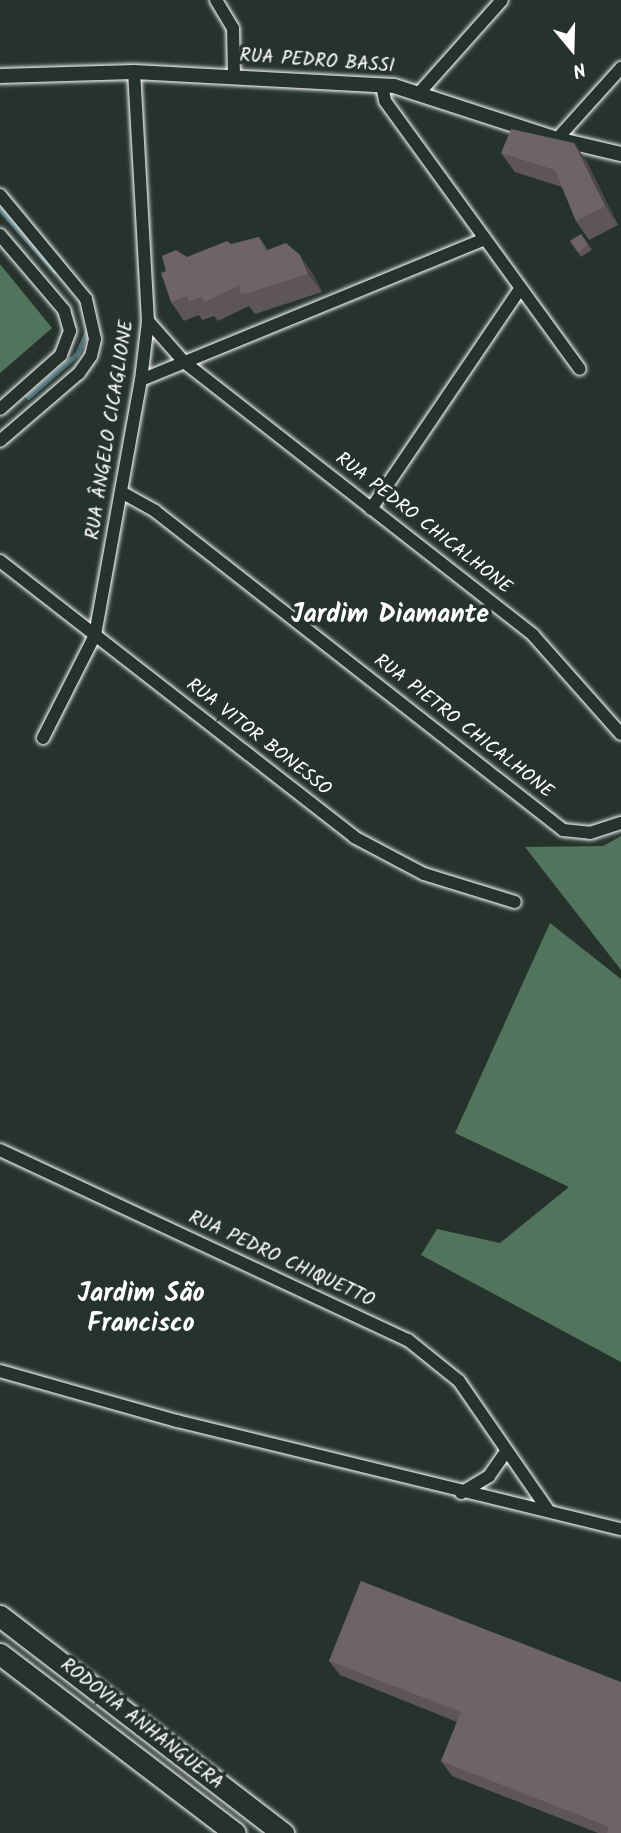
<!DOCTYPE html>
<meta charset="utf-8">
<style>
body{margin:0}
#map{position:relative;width:621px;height:1833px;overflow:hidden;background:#26332d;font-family:Kalam,sans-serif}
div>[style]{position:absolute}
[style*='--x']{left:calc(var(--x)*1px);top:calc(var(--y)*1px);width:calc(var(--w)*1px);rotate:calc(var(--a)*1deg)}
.green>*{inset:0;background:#52735c}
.stream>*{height:4.5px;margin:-2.25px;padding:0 2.25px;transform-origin:2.25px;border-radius:2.25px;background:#4b6e71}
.roads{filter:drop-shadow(0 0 2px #fff) drop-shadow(0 0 2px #fff)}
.minor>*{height:12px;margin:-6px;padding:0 6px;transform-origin:6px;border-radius:6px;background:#26332d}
.tertiary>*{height:14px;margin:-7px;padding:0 7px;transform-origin:7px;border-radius:7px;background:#26332d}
.motorway>*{height:21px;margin:-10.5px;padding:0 10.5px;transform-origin:10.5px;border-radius:10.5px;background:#26332d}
.wall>*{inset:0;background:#5e5559}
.shaded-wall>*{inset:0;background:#4c4549}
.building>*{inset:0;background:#6d6368}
span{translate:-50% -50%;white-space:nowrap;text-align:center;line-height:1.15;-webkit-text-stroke:7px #26332d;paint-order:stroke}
.street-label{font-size:19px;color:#fff}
.district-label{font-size:26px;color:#fff;font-weight:700}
.north{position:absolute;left:537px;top:14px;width:70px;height:70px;-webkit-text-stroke:5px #26332d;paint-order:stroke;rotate:161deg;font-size:19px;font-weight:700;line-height:28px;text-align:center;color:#fff}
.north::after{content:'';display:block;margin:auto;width:24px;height:32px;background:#fff;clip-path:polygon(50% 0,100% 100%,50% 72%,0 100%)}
</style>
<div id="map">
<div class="green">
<div style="clip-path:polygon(0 264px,52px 328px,0 373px)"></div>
<div style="clip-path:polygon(621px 836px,621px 970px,525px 847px,603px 846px)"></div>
<div style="clip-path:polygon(550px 923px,621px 979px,621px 1362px,421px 1255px,437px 1229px,500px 1243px,569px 1187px,455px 1133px)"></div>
</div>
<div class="stream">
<div style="--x:0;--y:209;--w:83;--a:48.4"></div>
<div style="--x:28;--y:397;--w:65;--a:-41.3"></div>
<div style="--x:77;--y:354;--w:27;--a:-66"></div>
</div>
<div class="roads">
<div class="minor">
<div style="--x:216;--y:0;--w:33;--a:59"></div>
<div style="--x:233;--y:28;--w:47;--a:88.8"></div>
<div style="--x:382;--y:85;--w:16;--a:79"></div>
<div style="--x:385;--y:101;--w:331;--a:54"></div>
<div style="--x:420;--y:92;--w:123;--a:-48.3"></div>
<div style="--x:557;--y:139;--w:96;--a:-48"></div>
<div style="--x:0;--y:195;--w:135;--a:50.4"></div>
<div style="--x:86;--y:299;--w:41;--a:77.3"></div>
<div style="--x:95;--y:339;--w:17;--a:103"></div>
<div style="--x:91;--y:356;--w:21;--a:125"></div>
<div style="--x:79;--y:373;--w:104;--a:139.3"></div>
<div style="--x:0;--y:235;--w:99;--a:49.5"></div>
<div style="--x:64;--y:310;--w:22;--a:74"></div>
<div style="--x:70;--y:331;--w:26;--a:111"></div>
<div style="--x:61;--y:355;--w:81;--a:138.5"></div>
<div style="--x:148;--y:321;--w:55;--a:48.7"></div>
<div style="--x:184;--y:362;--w:443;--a:38"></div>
<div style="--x:533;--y:635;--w:132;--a:48.4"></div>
<div style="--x:141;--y:380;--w:372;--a:-22.3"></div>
<div style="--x:123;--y:493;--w:37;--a:29"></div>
<div style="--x:155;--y:511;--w:518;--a:38.02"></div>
<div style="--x:563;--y:830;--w:27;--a:6"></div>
<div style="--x:590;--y:833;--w:33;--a:-18"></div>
<div style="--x:371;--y:509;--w:266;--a:-55.9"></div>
<div style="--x:0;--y:561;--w:449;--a:37.9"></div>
<div style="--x:354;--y:837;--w:79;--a:27.9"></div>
<div style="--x:424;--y:874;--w:95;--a:17.1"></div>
<div style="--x:43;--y:738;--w:115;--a:-63.2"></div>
<div style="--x:95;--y:635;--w:259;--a:-79.8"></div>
<div style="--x:141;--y:380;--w:59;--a:-83.2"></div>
<div style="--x:148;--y:321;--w:249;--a:-93.2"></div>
<div style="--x:0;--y:1150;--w:450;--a:25"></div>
<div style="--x:408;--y:1340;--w:65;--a:38.8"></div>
<div style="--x:459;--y:1381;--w:157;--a:55.4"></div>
<div style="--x:0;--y:1371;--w:184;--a:15.8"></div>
<div style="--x:177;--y:1421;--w:457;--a:13.7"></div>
<div style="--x:461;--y:1493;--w:33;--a:-31"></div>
<div style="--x:489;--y:1476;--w:28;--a:-55"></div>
</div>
<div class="tertiary">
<div style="--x:0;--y:76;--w:134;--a:-1.7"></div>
<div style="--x:134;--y:72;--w:260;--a:3.1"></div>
<div style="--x:394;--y:86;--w:171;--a:18"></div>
<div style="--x:557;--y:139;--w:66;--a:13.2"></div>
</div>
<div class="motorway">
<div style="--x:0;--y:1616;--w:357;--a:37.5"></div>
<div style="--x:0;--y:1654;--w:295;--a:37.3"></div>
</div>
</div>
<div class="wall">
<div style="clip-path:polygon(574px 143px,587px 162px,618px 225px,589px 240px,576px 221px,562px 187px,515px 172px,501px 153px)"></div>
<div style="clip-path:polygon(581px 234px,592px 250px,581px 257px,570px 241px)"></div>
<div style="clip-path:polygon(259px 237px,268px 250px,313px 274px,322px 292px,255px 314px,249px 306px,218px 321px,214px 316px,202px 320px,199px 315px,184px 321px,171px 302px,166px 271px,187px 257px)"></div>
<div style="clip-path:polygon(361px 1581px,621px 1833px,598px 1833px,452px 1776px,441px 1761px,457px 1722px,340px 1675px,329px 1661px)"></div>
</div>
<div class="shaded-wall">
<div style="clip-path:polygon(574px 143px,587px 162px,618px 225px,605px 206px)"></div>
<div style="clip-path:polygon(300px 255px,313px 274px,322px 292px,308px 274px)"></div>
</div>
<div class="building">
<div style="clip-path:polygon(511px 129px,574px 143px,605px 206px,576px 221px,555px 170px,501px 153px)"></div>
<div style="clip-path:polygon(581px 234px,588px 245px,578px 252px,570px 241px)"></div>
<div style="clip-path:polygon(259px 237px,265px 251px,286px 243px,300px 255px,308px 274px,241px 295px,239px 286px,204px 302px,202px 297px,189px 301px,187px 296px,171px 302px,161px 273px,166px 271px,162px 256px,176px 250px,187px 257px,227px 241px,231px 244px)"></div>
<div style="clip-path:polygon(361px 1581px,621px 1682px,621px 1833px,607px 1833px,609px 1827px,441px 1761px,461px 1712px,329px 1661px)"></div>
</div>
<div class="street-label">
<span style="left:317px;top:62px;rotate:4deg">RUA PEDRO BASSI</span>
<span style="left:111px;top:430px;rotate:-81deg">RUA ÂNGELO CICAGLIONE</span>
<span style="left:423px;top:524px;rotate:38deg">RUA PEDRO CHICALHONE</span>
<span style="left:463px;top:727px;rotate:38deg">RUA PIETRO CHICALHONE</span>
<span style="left:258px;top:738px;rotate:38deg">RUA VITOR BONESSO</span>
<span style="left:281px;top:1260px;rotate:25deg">RUA PEDRO CHIQUETTO</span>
<span style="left:141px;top:1725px;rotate:38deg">RODOVIA ANHANGUERA</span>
</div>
<div class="district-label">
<span style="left:390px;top:616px">Jardim Diamante</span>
<span style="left:141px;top:1310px">Jardim São<br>Francisco</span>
</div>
<div class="north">N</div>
</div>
